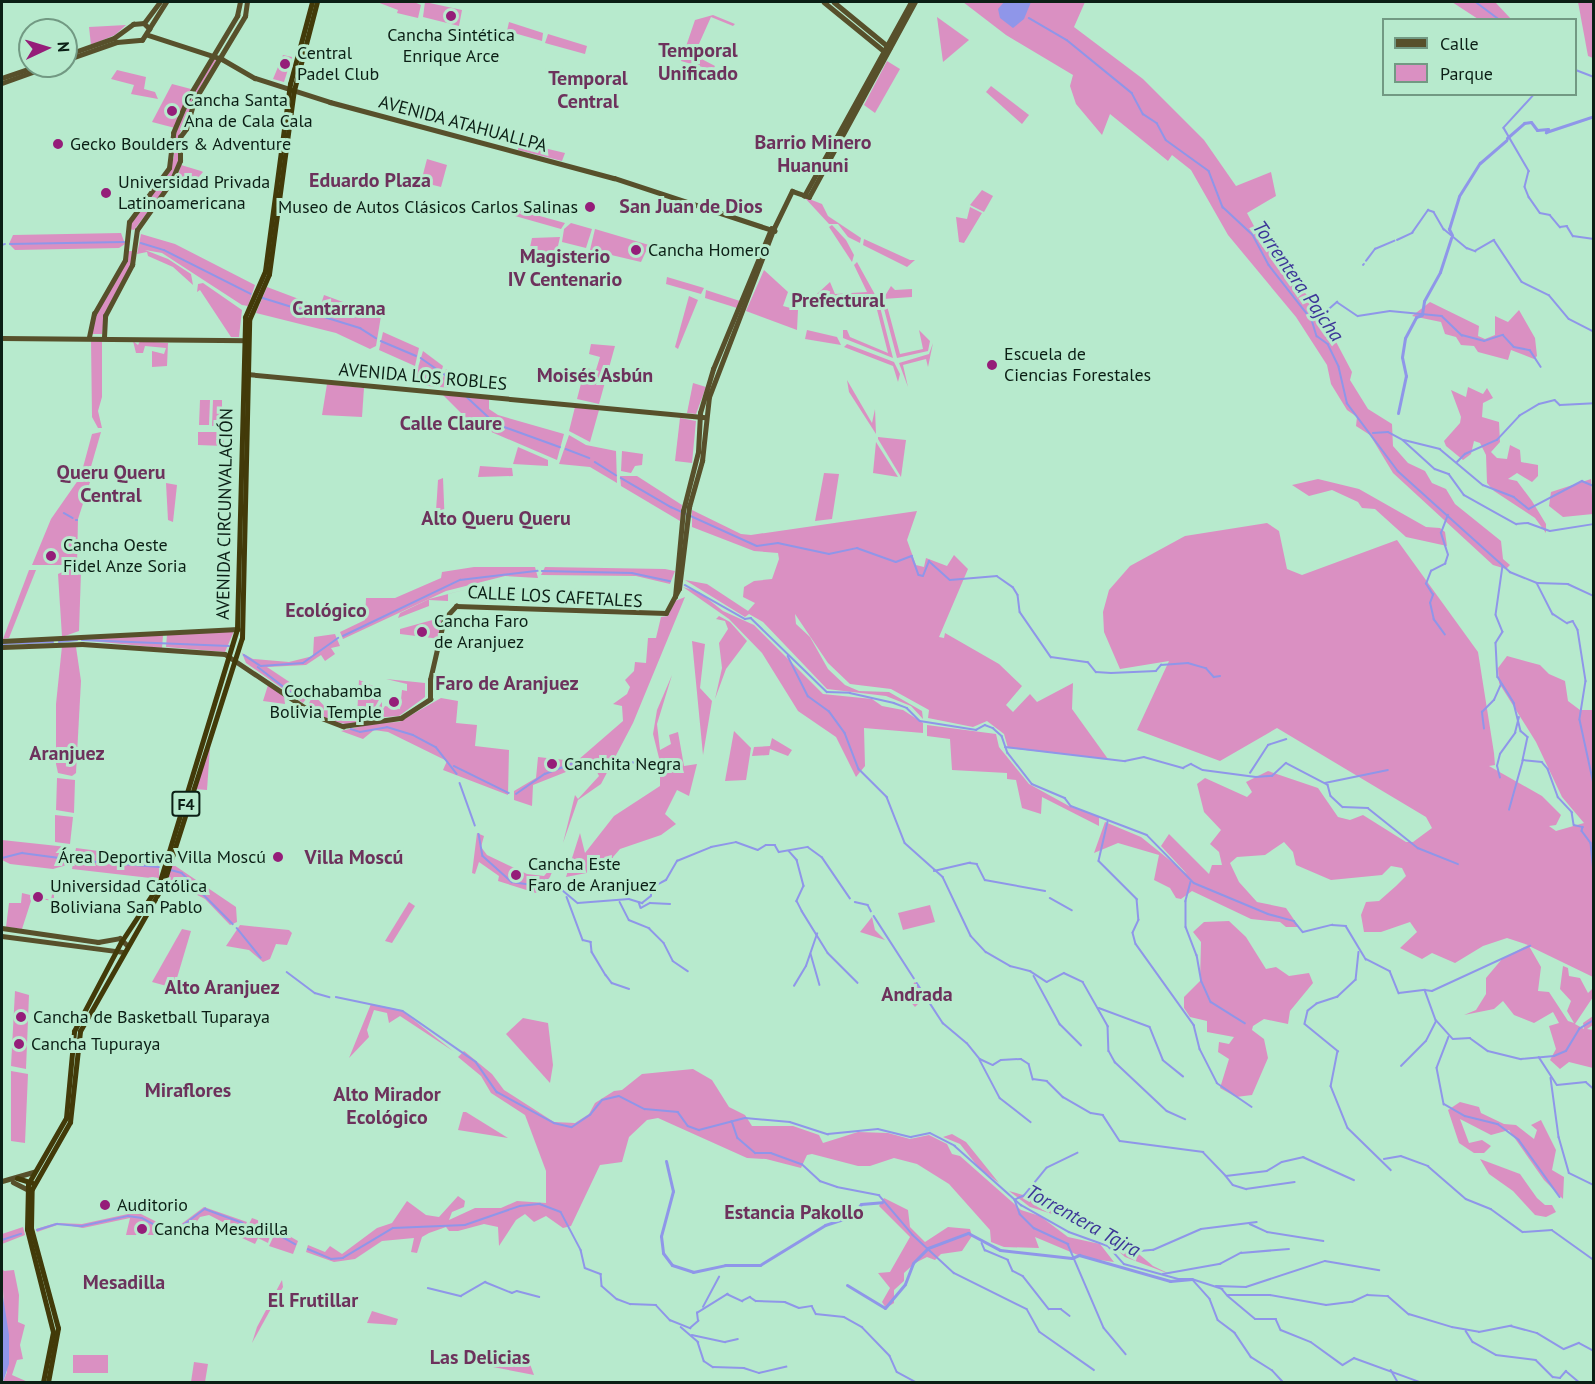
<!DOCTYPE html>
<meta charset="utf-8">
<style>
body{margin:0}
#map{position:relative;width:1595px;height:1384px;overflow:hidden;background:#b7eacd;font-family:"PT Sans",sans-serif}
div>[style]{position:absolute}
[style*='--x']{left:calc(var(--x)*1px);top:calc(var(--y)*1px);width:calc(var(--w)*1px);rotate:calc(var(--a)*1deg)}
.green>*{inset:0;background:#da90c2}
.water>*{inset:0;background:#8f96e9}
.stream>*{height:1.5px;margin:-0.75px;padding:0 0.75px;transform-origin:0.75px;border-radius:0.75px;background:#8f96e9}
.canal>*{height:3px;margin:-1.5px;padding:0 1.5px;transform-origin:1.5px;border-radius:1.5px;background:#8f96e9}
.major>*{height:4.5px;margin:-2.25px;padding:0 2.25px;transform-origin:2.25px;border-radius:2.25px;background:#57502b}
.highway>*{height:5px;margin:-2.5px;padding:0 2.5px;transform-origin:2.5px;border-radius:2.5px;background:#423a09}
.dots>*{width:16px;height:16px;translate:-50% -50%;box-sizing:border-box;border:3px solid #b7eacd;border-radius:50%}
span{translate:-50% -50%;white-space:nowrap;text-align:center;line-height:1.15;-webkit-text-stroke:6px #b7eacd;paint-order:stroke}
.shield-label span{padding:2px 4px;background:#b7eacd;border:2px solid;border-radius:4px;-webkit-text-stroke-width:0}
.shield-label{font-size:16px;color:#0b1f15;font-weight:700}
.poi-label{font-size:18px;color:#0b1f15}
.left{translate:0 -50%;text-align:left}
.right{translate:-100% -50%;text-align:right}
.street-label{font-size:18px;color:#0b1f15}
.neighbourhood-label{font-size:20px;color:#6d325c;font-weight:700}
.water-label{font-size:20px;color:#3d3798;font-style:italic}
.frame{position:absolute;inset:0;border:3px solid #0b1f15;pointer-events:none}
.legend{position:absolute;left:1382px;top:18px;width:195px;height:78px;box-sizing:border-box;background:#b7eacd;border:2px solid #729983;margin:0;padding:8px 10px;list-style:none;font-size:18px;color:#0b1f15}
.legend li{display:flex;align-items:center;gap:12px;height:30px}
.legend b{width:30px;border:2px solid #729983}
.north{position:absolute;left:18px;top:18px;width:60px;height:60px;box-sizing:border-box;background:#b7eacd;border:2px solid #729983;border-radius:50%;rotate:86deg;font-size:16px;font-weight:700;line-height:24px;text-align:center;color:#0b1f15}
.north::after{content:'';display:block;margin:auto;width:21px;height:27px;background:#951d79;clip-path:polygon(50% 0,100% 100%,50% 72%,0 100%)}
</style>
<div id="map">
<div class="green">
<div style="clip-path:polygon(377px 2px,414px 2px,421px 5px,418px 18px,397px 13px,398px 10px)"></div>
<div style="clip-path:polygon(425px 2px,462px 10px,459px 26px,423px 17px)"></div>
<div style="clip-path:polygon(963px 2px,1085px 2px,1074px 27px,1143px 79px,1204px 140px,1236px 186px,1271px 172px,1276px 196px,1247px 213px,1262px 241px,1290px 278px,1316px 304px,1317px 319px,1333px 336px,1352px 372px,1350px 380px,1368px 409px,1392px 424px,1393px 446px,1408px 463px,1425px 471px,1432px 483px,1446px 489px,1455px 504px,1501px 541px,1503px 559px,1510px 565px,1506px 569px,1493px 565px,1393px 473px,1370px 435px,1356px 426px,1357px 417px,1347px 410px,1331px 384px,1327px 365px,1296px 317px,1228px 235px,1191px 170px,1172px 155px,1168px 161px,1110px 114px,1102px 135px,1076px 104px,1070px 86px,1073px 75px,1006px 35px)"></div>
<div style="clip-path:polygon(1452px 2px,1495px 2px,1511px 19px,1478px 19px)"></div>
<div style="clip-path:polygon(1578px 2px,1593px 2px,1593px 58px,1588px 56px)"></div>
<div style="clip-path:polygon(713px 15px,735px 24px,733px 26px,711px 17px,694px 55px,715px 66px,713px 70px,681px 61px,695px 20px)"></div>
<div style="clip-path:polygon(937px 17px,969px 40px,943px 62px)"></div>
<div style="clip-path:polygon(509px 22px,543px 33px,542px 41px,507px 31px)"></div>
<div style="clip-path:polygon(126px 25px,115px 35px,91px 45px,89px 27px)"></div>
<div style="clip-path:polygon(548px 34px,587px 46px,585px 54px,545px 43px)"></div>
<div style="clip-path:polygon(283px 55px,292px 57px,284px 82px,273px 79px)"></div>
<div style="clip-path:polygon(213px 58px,217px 59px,199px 89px,180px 133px,179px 159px,170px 180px,165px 180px,174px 157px,175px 134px,188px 100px)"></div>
<div style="clip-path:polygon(887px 61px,900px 69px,875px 113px,864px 105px)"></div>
<div style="clip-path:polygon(117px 70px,146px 77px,144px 89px,155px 92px,158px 99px,131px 94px,134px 85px,111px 79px)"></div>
<div style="clip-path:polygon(172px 84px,191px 89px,175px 128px,152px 122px)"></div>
<div style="clip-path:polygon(991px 86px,1029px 115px,1022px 124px,986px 92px)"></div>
<div style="clip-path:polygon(519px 142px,565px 153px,562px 161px,518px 150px)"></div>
<div style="clip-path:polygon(427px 159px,447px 165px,441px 187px,421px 182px)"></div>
<div style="clip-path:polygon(181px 165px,201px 171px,203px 172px,197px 179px,177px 180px)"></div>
<div style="clip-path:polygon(161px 183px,167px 184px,166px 188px,134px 230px,129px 229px,130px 222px)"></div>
<div style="clip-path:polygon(982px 190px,993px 196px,984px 212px,970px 205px)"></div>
<div style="clip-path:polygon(804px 197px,822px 204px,828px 216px,861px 238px,860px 243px,848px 237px,838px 224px,829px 224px)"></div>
<div style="clip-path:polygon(503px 206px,565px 223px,561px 229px,501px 212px)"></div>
<div style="clip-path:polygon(970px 207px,982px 213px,964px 243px,959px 242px,956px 217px,967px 219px)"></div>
<div style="clip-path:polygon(571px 223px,592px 229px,586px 248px,562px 242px,564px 229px)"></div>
<div style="clip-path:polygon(832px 225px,846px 240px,854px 255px,852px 262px,829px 227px)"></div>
<div style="clip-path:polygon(595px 229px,649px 245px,641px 262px,590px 250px)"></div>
<div style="clip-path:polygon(121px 233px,125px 244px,119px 248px,15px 250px,9px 244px,13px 235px)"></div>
<div style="clip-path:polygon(141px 234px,175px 244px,255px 285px,248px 306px,242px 305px,162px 253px,145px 250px,168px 259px,191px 274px,193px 285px,173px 267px,148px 256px,147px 252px,137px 254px)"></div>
<div style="clip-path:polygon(560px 237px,556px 255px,534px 249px,529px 252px,532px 238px)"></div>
<div style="clip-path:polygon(864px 239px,910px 260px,915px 260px,907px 267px,863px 245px)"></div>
<div style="clip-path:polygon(128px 251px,134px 251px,132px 262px,105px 313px,102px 334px,90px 334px,96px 314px)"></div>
<div style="clip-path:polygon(857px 262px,878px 300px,805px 305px,830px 282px,835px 294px,867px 292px,854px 265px)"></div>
<div style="clip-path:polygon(764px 270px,788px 292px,783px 306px,798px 310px,797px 330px,746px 311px)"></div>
<div style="clip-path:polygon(667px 277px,704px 288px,701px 294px,666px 284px)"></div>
<div style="clip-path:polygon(203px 283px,242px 310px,239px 337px,231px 337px,200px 290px,197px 292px,198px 284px)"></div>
<div style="clip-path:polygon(891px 286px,895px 290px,912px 289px,912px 297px,883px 299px)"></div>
<div style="clip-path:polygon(267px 287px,320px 307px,324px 295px,381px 316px,376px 346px,370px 349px,336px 333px,256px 313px)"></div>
<div style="clip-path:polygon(706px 290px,740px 301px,737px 308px,705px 298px)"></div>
<div style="clip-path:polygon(689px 296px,698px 300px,678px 349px,675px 347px)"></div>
<div style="clip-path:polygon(875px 302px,879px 303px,893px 358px,843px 338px,843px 330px,847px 330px,850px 337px,888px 353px)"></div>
<div style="clip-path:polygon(886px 302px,900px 354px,923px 349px,919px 330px,930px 341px,928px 351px,897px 358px,883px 305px)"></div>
<div style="clip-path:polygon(1430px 302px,1479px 326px,1478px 336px,1485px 339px,1495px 335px,1495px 316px,1508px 322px,1519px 310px,1535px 338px,1537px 356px,1534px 359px,1511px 350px,1508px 360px,1478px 352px,1474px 346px,1461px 345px,1456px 337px,1445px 334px,1441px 322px,1412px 316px)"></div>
<div style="clip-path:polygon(807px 330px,837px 337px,841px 345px,805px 339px)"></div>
<div style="clip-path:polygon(383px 332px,419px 348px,415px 366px,379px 350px)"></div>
<div style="clip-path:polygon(91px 340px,102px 340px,102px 397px,98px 411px,102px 428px,98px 428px,92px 417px)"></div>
<div style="clip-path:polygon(133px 341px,138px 345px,140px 341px,168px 343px,167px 366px,152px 367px,152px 351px,164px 354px,166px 348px,145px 346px,143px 353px,136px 353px)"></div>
<div style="clip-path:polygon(933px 343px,928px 367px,926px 359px,903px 365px,908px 387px,899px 363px,929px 354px)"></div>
<div style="clip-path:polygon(591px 344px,615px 346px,599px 404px,577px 399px,585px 368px,596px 370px,600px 357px,589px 354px)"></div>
<div style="clip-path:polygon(847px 344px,894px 362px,900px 374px,898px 382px,893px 366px,844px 347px)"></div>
<div style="clip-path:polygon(423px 351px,443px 366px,437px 387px,413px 384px)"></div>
<div style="clip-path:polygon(446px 369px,465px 388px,465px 389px,440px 387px)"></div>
<div style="clip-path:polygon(847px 380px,872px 423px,875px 409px,876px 434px,849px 392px)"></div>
<div style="clip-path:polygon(693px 383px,706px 387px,696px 414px,687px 413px)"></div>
<div style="clip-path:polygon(327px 384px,364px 388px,362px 417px,322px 415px)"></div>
<div style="clip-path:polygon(1468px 387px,1483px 394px,1487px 388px,1493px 398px,1483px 403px,1482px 417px,1499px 422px,1500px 442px,1491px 452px,1497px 458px,1507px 459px,1510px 445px,1520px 450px,1521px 462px,1538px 465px,1538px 476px,1532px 482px,1517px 473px,1508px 479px,1517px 481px,1532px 501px,1546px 524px,1546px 533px,1535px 518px,1494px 491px,1487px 483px,1486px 455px,1480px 443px,1474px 441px,1471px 454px,1463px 460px,1446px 446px,1444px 441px,1460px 423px,1461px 417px,1451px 390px,1466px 397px)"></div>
<div style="clip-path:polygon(442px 394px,489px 397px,489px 409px,498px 415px,564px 434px,557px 460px,489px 431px,465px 417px)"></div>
<div style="clip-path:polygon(200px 400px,210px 400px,209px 425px,199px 425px)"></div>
<div style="clip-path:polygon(213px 400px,222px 400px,222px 426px,212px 426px)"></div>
<div style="clip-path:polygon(575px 407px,599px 410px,590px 442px,569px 431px)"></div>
<div style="clip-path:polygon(680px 418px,696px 421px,692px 463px,675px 461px)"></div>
<div style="clip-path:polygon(101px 432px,90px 470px,82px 471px,92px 434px)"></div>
<div style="clip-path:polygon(198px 432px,224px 432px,224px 446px,198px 445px)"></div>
<div style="clip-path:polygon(569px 435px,586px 445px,616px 451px,617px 483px,590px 467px,559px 464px)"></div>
<div style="clip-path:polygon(878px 437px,906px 440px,901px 477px,878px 439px)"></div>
<div style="clip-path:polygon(876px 442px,898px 477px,873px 473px)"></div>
<div style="clip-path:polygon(518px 447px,548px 460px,548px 466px,513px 464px)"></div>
<div style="clip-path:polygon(622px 451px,643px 454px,642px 465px,635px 466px,631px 473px,621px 471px)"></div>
<div style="clip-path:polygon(480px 466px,512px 468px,513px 476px,478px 477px)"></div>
<div style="clip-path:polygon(824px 473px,839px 474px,832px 519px,815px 521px)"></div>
<div style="clip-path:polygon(81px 476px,91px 479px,78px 519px,77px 565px,32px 565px,51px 519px)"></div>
<div style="clip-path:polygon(620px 476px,637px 476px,682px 505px,680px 521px,621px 486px)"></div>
<div style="clip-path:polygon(443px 478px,445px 527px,435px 527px,438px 480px)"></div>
<div style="clip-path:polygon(1318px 479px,1359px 489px,1426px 527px,1440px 528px,1445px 532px,1447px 546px,1406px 537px,1375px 509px,1362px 508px,1358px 502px,1332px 490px,1309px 496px,1292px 485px)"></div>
<div style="clip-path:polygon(1591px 479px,1593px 514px,1563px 517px,1549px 506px,1551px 492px)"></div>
<div style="clip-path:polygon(166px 483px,177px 485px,173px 522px,168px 520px)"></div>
<div style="clip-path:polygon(692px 510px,741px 534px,751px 535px,917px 511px,907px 540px,916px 565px,924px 567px,926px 558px,947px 566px,954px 555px,968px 569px,939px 637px,944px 638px,945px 633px,999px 664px,1022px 686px,1006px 705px,1013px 712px,1030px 694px,1037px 702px,1073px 683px,1072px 709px,1108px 759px,1008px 748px,1004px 734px,987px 721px,973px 727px,928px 718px,929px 710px,891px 689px,850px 684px,828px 663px,795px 614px,796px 624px,810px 637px,828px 669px,845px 685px,859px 691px,889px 692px,922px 711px,923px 719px,911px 706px,886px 696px,827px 689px,763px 622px,749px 614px,745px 617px,685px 580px,707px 584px,748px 611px,755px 603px,743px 597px,744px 587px,754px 581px,772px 579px,779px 559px,778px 553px,754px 551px,692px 527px)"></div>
<div style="clip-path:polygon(1267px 523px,1279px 531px,1287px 569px,1302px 575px,1397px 540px,1478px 652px,1494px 753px,1495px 765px,1489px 766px,1542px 796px,1561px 815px,1556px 825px,1549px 826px,1556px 831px,1584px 823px,1562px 797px,1536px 742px,1499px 683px,1498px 668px,1507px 656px,1540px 665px,1549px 674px,1565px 681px,1568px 701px,1580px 710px,1593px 710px,1593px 977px,1529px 946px,1541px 967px,1538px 991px,1549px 992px,1568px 1021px,1574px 1023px,1567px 1011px,1571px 1001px,1560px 989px,1563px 966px,1568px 968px,1569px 976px,1580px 978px,1588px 993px,1593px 988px,1593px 997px,1575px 1024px,1584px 1029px,1583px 1023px,1593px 1016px,1593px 1025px,1587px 1029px,1593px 1030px,1593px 1068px,1569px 1062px,1560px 1069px,1550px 1060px,1556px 1049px,1549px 1026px,1559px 1023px,1553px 1012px,1534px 1023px,1514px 1015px,1503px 1001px,1494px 1009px,1464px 1015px,1476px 1010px,1486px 994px,1486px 978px,1502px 959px,1528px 945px,1507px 938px,1483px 946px,1455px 963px,1432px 953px,1422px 959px,1400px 948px,1417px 932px,1410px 922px,1381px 932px,1364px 932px,1361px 915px,1366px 902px,1379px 901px,1396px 886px,1406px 876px,1402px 868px,1391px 866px,1382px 875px,1331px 880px,1296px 865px,1293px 852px,1284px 842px,1265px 855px,1237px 857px,1230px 863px,1239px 882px,1257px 902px,1286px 908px,1299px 927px,1286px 927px,1280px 922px,1251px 919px,1192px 891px,1181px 899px,1176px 898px,1170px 888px,1154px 880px,1159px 855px,1118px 843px,1094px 853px,1105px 822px,1141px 837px,1187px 874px,1161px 846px,1169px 834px,1209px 874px,1212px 865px,1222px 865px,1219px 852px,1210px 844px,1221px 830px,1204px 812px,1197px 784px,1205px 778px,1247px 797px,1252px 792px,1246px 782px,1268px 771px,1318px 788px,1338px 817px,1350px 820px,1363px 815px,1406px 842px,1413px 842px,1432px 828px,1426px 817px,1277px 728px,1220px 761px,1137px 730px,1169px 661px,1120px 669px,1104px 632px,1103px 612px,1109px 590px,1130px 566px,1185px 536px)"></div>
<div style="clip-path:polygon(474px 567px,535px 567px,538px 578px,505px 576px,446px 591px,343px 639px,340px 632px,365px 620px,366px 598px,395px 598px,441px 578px,442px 572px)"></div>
<div style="clip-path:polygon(545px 567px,665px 569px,675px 571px,670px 584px,636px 576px,541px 575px)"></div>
<div style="clip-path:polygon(69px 569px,81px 572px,79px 631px,62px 637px,58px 574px)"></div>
<div style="clip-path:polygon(29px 570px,36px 570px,9px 638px,3px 639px)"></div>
<div style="clip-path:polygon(491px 583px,448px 594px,448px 601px,429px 600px,429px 606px,398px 618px,400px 613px,429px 599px)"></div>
<div style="clip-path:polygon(683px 587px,699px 592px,723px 611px,754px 625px,823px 694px,872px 699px,882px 706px,903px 710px,923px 723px,923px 733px,864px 728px,865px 766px,856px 777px,836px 737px,798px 711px,762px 653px,729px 619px)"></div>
<div style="clip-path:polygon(685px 597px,633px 723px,601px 784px,578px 800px,563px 843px,575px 795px,578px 799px,599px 776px,593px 764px,578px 760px,623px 721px,622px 706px,613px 704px,627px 694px,630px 687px,625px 680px,634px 671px,635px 662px,646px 663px,648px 638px,656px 638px,661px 617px,668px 616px,675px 601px)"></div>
<div style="clip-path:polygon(719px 616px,730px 622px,747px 641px,726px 669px,715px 699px,722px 668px,719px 643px,728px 629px,725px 621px,716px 619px)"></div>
<div style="clip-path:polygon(436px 619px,441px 620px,440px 639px,400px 634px,400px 629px)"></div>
<div style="clip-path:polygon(234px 631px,225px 652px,166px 647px,167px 634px)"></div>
<div style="clip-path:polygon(335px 634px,340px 646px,331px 648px,335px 654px,325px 661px,321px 655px,306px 665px,267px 667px,309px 695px,303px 703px,246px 663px,242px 653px,253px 659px,289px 662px,313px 656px,314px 637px)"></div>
<div style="clip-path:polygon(163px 635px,162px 648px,81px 640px,82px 638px)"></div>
<div style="clip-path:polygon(692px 641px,705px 644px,700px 688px,712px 701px,703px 755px)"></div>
<div style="clip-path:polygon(62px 646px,76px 647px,81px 681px,76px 773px,72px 776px,58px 773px,56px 764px,56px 704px)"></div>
<div style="clip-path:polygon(672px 675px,657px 724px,660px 750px,671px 744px,669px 735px,678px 732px,684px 766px,697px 764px,689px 796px,677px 790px,665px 814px,676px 824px,661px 835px,620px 849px,613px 857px,612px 868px,566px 877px,580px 833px,585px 853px,614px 816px,660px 786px,660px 762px,653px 734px,657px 710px)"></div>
<div style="clip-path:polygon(386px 679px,425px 683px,425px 697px,399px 716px,371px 718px,382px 702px,382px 711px,385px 706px,400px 709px,402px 690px,407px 691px,407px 684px)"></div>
<div style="clip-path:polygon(359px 680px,373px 686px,380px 698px,375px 707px,357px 716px)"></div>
<div style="clip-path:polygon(268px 685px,284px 696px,285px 704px,263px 701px)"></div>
<div style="clip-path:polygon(313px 694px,327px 709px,347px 719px,364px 722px,346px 724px,330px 721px,308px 706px)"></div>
<div style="clip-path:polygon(441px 698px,458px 701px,456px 723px,477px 725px,475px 746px,509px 750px,508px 795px,443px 770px,447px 761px,388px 732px,374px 730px,363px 739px,341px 731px,376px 723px,399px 722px)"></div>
<div style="clip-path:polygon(927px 725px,996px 734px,999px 747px,1029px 784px,1069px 806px,1099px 817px,1099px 826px,1042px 797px,1041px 814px,1022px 808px,1016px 780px,1007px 779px,1007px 773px,952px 770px,950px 739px,927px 736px)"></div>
<div style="clip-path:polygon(734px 731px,751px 748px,746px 780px,725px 781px)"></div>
<div style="clip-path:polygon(772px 738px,792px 750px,788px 756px,770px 749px,769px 755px,752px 756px,754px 747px,770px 746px)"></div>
<div style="clip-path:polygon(210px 747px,207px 790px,194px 789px)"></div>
<div style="clip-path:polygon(538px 757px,574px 761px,576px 768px,533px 785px,532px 806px,514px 800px,514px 791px,536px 778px)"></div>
<div style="clip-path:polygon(57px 778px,75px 780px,74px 813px,56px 810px)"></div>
<div style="clip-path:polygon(55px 815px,73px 817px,70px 844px,55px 842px)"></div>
<div style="clip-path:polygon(477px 833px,484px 836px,481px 847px,487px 855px,527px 874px,544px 876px,556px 862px,550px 877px,536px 893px,498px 881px,499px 876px,479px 862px,475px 874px,472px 873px)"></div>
<div style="clip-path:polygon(2px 840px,67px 847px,67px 865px,53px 869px,10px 864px,2px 860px)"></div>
<div style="clip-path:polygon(76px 848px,159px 859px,159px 879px,72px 869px)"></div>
<div style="clip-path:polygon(171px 863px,236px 907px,237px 922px,230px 925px,205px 899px,168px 880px)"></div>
<div style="clip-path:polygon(54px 882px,54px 901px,32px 898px,22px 929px,6px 927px,9px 903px,21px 903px,22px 893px,51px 900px)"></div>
<div style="clip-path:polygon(409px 902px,415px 906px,392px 943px,385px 941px)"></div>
<div style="clip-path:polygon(930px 905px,935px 922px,903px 930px,898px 913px)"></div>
<div style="clip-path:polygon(872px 917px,875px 930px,885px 940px,860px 932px)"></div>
<div style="clip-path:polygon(1229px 921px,1246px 937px,1266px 969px,1276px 967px,1289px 976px,1309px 973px,1313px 983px,1290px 1011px,1288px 1024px,1264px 1019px,1253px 1026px,1252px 1030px,1264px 1039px,1268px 1058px,1252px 1095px,1236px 1097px,1220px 1088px,1229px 1059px,1218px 1052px,1219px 1042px,1229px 1044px,1234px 1037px,1207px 1032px,1207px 1021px,1190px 1017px,1184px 1008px,1184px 997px,1200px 981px,1201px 942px,1193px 932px,1204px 922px)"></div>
<div style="clip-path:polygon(240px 925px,289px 930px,292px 933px,287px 945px,276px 944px,270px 959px,263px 962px,249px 950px,226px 946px)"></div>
<div style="clip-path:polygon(182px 929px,191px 931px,174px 988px,152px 982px)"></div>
<div style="clip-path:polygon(915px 982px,926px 996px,915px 1007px,904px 995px)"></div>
<div style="clip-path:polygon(15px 991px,29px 995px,26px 1069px,11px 1066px)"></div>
<div style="clip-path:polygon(371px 1004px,401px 1010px,453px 1051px,400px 1016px,389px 1023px,387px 1013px,374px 1010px,367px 1030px,369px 1037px,349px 1058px)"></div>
<div style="clip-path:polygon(523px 1018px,548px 1023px,553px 1065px,550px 1083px,506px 1034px)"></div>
<div style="clip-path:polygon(464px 1051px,492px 1074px,504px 1090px,554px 1122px,575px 1123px,589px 1114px,595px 1103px,614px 1091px,622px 1090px,642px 1074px,693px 1069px,712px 1080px,729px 1107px,745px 1115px,752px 1126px,793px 1126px,819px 1135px,823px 1143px,858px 1132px,888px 1133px,910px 1139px,929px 1135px,947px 1144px,952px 1154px,960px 1156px,1021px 1210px,1040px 1216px,1068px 1237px,1100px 1244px,1114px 1262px,1085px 1258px,1035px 1237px,1039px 1248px,1004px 1247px,991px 1242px,990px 1230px,949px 1184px,917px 1164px,894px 1158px,870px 1166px,858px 1166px,812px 1154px,807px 1155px,801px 1168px,766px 1159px,747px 1158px,658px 1118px,647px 1120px,629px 1137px,622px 1162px,600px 1165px,571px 1226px,563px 1228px,546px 1216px,534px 1222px,525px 1214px,516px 1220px,499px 1246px,498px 1227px,484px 1224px,458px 1231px,449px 1231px,446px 1227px,429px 1233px,422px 1237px,417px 1253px,411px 1252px,414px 1238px,382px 1241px,355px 1259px,334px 1262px,306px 1252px,308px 1245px,325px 1252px,330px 1246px,342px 1254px,377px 1228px,392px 1223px,407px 1201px,426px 1215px,439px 1217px,458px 1196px,465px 1201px,464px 1207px,452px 1212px,449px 1220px,475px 1208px,501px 1208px,517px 1201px,546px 1203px,546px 1171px,525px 1115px,491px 1093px,481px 1076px,458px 1057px)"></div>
<div style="clip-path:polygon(11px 1071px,28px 1074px,25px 1143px,11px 1141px)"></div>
<div style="clip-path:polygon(1460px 1102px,1479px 1107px,1481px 1113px,1504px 1124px,1516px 1125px,1534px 1139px,1537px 1130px,1531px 1125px,1541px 1120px,1556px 1150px,1552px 1170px,1564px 1177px,1563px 1199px,1544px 1180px,1509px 1130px,1491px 1135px,1460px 1119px,1469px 1143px,1482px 1140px,1491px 1146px,1484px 1153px,1474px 1153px,1459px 1143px,1448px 1110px)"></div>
<div style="clip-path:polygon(463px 1112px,466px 1112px,508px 1138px,458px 1130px)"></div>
<div style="clip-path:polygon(952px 1134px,966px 1142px,999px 1183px,979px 1168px,960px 1144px,943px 1137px)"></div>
<div style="clip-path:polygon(1480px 1159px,1520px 1174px,1537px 1198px,1545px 1205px,1552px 1205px,1556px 1212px,1546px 1217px,1535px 1215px,1513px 1191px,1489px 1174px)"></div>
<div style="clip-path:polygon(1009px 1191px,1047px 1202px,1065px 1218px,1030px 1207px)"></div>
<div style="clip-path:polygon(884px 1198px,908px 1210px,910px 1227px,925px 1242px,948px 1227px,970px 1229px,972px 1236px,962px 1251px,941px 1254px,935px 1260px,927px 1257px,915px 1263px,904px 1273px,904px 1281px,894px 1290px,894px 1303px,886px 1308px,882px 1302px,890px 1288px,878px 1273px,890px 1272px,910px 1237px,879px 1206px)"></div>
<div style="clip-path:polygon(204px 1207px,247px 1222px,242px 1232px,209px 1215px,200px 1217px,185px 1238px,162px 1234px,166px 1226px,176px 1228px)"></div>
<div style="clip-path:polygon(137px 1212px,161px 1224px,158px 1235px,126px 1235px,130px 1218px,83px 1228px,60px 1224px,37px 1232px,36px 1229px,56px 1223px,82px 1224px)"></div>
<div style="clip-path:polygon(252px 1218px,273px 1226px,268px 1243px,258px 1238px,255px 1244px,242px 1238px)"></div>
<div style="clip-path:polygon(23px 1227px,25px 1235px,2px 1244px,2px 1234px)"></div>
<div style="clip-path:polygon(277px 1229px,298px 1241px,293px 1254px,269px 1246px)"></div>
<div style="clip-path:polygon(1108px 1242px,1127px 1244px,1153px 1266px,1172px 1275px,1125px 1257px)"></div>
<div style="clip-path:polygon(2px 1268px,4px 1271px,14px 1270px,19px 1295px,18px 1322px,25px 1325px,20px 1345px,23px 1359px,17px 1360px,12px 1375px,28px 1382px,3px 1382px,7px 1372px)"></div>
<div style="clip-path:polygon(282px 1280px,283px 1287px,252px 1343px,257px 1327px)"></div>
<div style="clip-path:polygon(372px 1311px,398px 1319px,396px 1325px,367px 1323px)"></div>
<div style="clip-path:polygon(480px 1351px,527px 1356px,534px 1375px,477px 1364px)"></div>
<div style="clip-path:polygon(73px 1355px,108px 1355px,108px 1373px,73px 1373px)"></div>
<div style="clip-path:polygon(194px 1362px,208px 1364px,205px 1382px,191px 1382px)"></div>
</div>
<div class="water">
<div style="clip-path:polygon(1004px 2px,1031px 2px,1024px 19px,1013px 28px,1000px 18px,998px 9px)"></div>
<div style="clip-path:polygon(2px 1290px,9px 1335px,9px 1364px,3px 1382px)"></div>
</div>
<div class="stream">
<div style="--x:1476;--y:2;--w:30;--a:37"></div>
<div style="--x:1029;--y:18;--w:44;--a:30.1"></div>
<div style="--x:1067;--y:40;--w:84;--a:39.2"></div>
<div style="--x:1132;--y:93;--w:24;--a:62"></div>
<div style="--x:1143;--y:114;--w:17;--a:33"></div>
<div style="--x:1157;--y:123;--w:19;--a:62"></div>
<div style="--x:1166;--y:140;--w:53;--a:35.8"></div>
<div style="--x:1209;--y:171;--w:39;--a:69"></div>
<div style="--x:1223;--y:207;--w:41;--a:43"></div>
<div style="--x:1253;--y:235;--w:34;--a:62"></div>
<div style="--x:1269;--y:265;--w:70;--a:52"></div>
<div style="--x:1312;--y:320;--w:17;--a:73"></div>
<div style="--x:1317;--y:336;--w:14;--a:36"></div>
<div style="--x:1328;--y:344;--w:25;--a:64"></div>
<div style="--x:1339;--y:367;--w:37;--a:77"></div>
<div style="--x:1347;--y:403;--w:85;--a:53.1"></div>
<div style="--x:1398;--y:471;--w:151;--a:42"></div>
<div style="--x:1510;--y:572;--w:29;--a:22"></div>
<div style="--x:1537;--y:583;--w:31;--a:2"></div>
<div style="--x:1568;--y:584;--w:29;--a:25"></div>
<div style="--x:1576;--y:70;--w:19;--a:21"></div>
<div style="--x:1535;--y:94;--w:46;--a:132.4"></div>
<div style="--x:1504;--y:128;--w:50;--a:59.8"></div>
<div style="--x:1529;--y:171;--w:16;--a:104"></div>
<div style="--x:1525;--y:187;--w:11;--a:68"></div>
<div style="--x:1529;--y:197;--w:19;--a:55"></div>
<div style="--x:1540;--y:213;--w:10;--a:11"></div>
<div style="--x:1550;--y:215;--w:16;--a:50"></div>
<div style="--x:1560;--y:227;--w:7;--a:-8"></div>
<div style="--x:1567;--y:226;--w:12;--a:59"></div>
<div style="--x:1573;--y:236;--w:21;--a:8"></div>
<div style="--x:1397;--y:240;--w:17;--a:-25"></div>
<div style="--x:1412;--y:233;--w:28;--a:-55"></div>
<div style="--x:1428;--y:210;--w:6;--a:18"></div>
<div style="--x:1434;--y:212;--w:20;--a:60"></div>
<div style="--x:1444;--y:229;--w:30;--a:40"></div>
<div style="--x:1467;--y:248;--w:9;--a:21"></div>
<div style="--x:1475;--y:251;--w:22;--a:-30"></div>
<div style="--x:1494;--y:240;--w:50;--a:56.3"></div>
<div style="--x:1522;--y:282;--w:30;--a:26"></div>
<div style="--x:1549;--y:295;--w:31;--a:50"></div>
<div style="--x:1569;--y:319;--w:28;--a:27"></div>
<div style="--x:141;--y:243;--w:24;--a:17"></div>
<div style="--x:164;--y:250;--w:97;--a:26.8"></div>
<div style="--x:10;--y:244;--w:114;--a:-1"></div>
<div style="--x:2;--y:245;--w:3;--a:-18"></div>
<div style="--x:1366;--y:261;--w:15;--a:-53"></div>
<div style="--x:1375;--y:249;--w:21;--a:-23"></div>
<div style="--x:1363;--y:265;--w:1;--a:-45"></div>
<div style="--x:263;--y:298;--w:102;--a:17.2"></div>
<div style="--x:360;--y:328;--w:19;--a:32"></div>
<div style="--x:1322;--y:315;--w:20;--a:-41"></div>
<div style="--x:1337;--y:302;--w:25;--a:34"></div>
<div style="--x:1358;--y:316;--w:32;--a:-9"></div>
<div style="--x:1390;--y:311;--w:52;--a:5.5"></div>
<div style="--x:1442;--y:316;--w:28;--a:44"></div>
<div style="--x:1462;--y:335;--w:23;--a:15"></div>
<div style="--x:1484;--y:341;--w:20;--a:-18"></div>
<div style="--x:1503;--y:335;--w:16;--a:47"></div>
<div style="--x:1514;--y:347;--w:16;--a:11"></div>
<div style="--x:1530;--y:350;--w:20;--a:57"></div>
<div style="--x:1312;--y:320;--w:8;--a:-50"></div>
<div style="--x:381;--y:341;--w:38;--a:23"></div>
<div style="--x:421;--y:358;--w:24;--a:35"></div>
<div style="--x:444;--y:374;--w:21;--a:41"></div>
<div style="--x:467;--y:397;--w:40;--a:43"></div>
<div style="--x:496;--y:424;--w:68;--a:19.8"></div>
<div style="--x:1373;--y:433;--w:15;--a:-4"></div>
<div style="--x:1388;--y:432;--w:17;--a:28"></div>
<div style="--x:1403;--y:440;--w:43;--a:42.2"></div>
<div style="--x:1435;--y:469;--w:15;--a:20"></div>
<div style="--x:1449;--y:474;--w:26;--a:54"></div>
<div style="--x:1464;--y:495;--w:60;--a:29.1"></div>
<div style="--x:1516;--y:524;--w:12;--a:-5"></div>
<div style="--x:1528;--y:523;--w:23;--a:20"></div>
<div style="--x:1550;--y:531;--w:45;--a:-9"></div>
<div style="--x:1404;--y:440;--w:37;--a:14"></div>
<div style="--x:1440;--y:449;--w:56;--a:39.9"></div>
<div style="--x:1483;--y:485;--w:33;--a:21"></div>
<div style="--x:1514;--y:497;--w:19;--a:39"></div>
<div style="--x:1529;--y:509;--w:60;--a:-27.8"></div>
<div style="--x:1582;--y:481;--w:13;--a:23"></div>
<div style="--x:566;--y:449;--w:25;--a:21"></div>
<div style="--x:595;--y:462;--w:25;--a:32"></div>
<div style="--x:1457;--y:462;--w:11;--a:-45"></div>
<div style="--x:1465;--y:454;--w:35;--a:-24"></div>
<div style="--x:1497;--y:440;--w:33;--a:-47"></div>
<div style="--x:1519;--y:416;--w:23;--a:-31"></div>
<div style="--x:1539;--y:404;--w:16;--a:-14"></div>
<div style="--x:1555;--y:400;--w:7;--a:45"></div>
<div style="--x:1560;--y:405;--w:34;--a:-3"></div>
<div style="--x:621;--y:478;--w:58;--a:30.1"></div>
<div style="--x:671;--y:507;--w:94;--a:24.4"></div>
<div style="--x:757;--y:546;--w:21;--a:-8"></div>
<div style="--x:778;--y:543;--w:52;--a:12.2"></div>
<div style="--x:829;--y:554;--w:29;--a:-12"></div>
<div style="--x:857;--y:548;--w:41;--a:19.7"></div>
<div style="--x:896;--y:562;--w:17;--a:-21"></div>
<div style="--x:912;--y:556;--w:20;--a:70"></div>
<div style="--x:919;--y:575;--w:4;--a:14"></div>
<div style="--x:923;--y:576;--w:16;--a:-68"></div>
<div style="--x:929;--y:561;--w:28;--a:42"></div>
<div style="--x:950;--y:580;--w:47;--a:-4.9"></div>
<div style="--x:997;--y:576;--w:19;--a:35"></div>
<div style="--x:1013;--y:587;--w:9;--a:58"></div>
<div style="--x:1018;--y:595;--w:17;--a:83"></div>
<div style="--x:1020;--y:612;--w:55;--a:55.4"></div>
<div style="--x:1051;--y:657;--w:37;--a:8"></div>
<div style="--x:1088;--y:662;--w:13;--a:51"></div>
<div style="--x:1096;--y:672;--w:15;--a:4"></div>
<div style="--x:1111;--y:673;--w:45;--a:-2.5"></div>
<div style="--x:1156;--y:671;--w:8;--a:-50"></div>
<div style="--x:1161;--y:665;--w:27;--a:-4"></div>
<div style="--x:1188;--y:663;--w:19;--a:16"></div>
<div style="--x:1206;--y:668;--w:12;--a:48"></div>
<div style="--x:1214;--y:677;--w:6;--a:-9"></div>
<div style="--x:64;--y:513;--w:10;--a:29"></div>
<div style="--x:76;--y:520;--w:1;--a:0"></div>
<div style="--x:1503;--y:566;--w:49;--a:98.1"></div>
<div style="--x:1496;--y:615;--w:18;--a:68"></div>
<div style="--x:1503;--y:632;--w:13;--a:122"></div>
<div style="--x:1496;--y:643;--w:34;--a:87"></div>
<div style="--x:1498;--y:677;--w:31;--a:58"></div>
<div style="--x:1514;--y:703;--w:29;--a:76"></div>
<div style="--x:1521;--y:731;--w:9;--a:41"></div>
<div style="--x:1528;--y:737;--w:24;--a:102"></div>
<div style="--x:1523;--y:760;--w:19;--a:6"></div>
<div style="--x:1542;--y:762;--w:9;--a:49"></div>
<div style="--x:1548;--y:769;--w:30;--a:70"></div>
<div style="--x:1558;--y:797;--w:21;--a:47"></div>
<div style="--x:1572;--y:812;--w:13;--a:81"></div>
<div style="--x:1574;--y:825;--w:9;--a:13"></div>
<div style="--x:1583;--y:827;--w:4;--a:104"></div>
<div style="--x:1582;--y:831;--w:15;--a:53"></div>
<div style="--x:1591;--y:843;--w:28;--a:84"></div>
<div style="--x:542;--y:571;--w:90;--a:1.3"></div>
<div style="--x:632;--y:573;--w:39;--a:12"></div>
<div style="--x:1537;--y:583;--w:35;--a:63"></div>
<div style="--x:1553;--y:614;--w:17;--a:33"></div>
<div style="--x:1567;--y:623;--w:6;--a:-18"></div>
<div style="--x:1573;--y:621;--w:10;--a:61"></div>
<div style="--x:1578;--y:630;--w:52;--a:81.1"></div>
<div style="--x:1586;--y:681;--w:39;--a:99"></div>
<div style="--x:1580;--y:720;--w:66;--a:77.7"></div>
<div style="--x:685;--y:585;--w:69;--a:29.5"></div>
<div style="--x:745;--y:619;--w:6;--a:-9"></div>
<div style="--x:751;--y:618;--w:106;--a:44.2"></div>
<div style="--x:827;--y:692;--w:23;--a:2"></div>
<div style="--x:850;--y:693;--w:45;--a:12.8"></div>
<div style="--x:894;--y:703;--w:14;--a:21"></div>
<div style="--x:907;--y:708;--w:18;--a:45"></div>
<div style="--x:920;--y:721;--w:57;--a:9.1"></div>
<div style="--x:976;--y:730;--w:10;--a:-29"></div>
<div style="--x:985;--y:725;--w:9;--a:21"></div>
<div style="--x:993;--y:728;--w:12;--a:42"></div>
<div style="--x:1002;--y:736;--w:18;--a:71"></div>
<div style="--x:1008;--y:753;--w:39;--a:52"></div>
<div style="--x:1032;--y:784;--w:36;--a:23"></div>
<div style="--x:1065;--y:798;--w:10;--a:53"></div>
<div style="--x:1071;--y:806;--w:81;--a:20.9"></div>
<div style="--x:1147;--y:835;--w:67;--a:45.6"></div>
<div style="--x:1194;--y:883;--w:80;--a:22.7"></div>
<div style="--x:1268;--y:914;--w:27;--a:15"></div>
<div style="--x:1294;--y:921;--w:14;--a:51"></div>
<div style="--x:1303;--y:932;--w:30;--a:-14"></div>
<div style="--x:1332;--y:925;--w:14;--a:4"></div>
<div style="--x:1346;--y:926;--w:39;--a:59"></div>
<div style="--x:1366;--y:959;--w:27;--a:27"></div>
<div style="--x:1390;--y:971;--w:24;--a:68"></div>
<div style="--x:1399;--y:993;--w:26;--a:-7"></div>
<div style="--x:1425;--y:990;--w:32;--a:70"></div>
<div style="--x:1436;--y:1020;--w:25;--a:48"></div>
<div style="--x:1453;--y:1039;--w:17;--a:-3"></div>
<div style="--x:1470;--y:1038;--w:22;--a:36"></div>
<div style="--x:1488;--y:1051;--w:34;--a:14"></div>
<div style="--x:1521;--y:1059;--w:33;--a:-5"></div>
<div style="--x:1554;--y:1056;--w:13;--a:-23"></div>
<div style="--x:1566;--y:1051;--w:26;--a:-59"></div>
<div style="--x:1579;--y:1029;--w:17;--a:-31"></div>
<div style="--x:1445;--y:635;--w:19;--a:-126"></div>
<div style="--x:1434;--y:620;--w:17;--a:-103"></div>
<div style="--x:1430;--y:603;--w:9;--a:-69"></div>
<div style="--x:1433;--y:595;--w:13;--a:-122"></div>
<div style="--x:1426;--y:584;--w:14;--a:-69"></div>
<div style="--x:1431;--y:571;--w:16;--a:-27"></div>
<div style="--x:1445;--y:564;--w:9;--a:-72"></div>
<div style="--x:1448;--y:555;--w:23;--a:-108"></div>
<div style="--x:1441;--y:533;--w:19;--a:-69"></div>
<div style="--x:343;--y:636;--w:130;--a:-25.6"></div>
<div style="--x:460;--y:580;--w:78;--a:-6.7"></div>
<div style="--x:82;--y:640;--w:147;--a:2.3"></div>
<div style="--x:59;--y:642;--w:18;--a:-6"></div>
<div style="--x:2;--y:644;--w:51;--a:-2.2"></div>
<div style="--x:244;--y:655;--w:20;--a:33"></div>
<div style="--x:261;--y:666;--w:42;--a:-4.1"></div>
<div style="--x:303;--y:663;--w:43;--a:-35.5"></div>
<div style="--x:788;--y:656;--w:45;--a:63.4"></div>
<div style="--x:808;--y:696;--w:26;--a:36"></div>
<div style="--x:829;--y:711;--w:27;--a:54"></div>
<div style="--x:845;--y:733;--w:39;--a:69"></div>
<div style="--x:859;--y:769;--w:40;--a:45"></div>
<div style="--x:887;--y:797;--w:49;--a:68.6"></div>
<div style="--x:905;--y:843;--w:51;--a:41.8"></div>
<div style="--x:943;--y:877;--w:65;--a:64.6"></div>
<div style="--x:971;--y:936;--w:22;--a:47"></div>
<div style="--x:986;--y:952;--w:28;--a:30"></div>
<div style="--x:1010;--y:966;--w:21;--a:14"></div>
<div style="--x:1030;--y:971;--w:20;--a:33"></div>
<div style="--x:1047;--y:982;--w:19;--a:-28"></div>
<div style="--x:1064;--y:973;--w:21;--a:25"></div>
<div style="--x:1083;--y:982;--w:51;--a:60.4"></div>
<div style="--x:1108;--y:1026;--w:25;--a:88"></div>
<div style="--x:1109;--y:1051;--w:13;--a:61"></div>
<div style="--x:1115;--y:1062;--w:71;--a:43.3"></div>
<div style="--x:1167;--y:1111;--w:20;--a:24"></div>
<div style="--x:258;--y:667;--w:49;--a:37.6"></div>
<div style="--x:351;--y:729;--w:9;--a:18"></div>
<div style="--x:360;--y:732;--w:27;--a:-10"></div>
<div style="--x:387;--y:727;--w:27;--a:17"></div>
<div style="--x:413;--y:735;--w:26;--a:28"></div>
<div style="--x:436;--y:747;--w:34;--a:52"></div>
<div style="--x:1484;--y:729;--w:17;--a:-97"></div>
<div style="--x:1482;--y:712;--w:17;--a:-45"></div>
<div style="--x:1494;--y:700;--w:17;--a:-66"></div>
<div style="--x:1005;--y:747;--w:121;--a:6.7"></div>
<div style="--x:1125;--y:761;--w:19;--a:-12"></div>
<div style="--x:1144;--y:757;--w:41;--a:15.8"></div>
<div style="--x:1183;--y:768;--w:9;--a:-27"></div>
<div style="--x:1191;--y:764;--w:13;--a:27"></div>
<div style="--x:1203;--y:770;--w:53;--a:7.5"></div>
<div style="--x:1256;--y:777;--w:16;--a:-4"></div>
<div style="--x:1272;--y:776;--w:19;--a:-43"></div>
<div style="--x:1286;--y:763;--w:47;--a:27.6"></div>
<div style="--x:1328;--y:785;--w:11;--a:75"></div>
<div style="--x:1331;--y:796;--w:16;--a:43"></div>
<div style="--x:1343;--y:807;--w:25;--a:2"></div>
<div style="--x:1368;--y:808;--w:64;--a:38.7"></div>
<div style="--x:1418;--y:848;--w:43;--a:21.8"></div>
<div style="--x:581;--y:761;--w:25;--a:7"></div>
<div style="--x:606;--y:764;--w:13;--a:-18"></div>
<div style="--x:618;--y:760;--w:25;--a:9"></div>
<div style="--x:454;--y:766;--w:61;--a:26.1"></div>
<div style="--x:1250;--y:773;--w:33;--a:-57"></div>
<div style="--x:1268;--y:745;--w:19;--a:-18"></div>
<div style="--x:1500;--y:778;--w:12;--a:-104"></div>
<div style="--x:1497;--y:766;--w:12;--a:-76"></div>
<div style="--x:1500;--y:754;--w:26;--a:-54"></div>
<div style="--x:1515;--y:733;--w:16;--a:-76"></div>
<div style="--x:460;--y:783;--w:45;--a:70.3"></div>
<div style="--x:1325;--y:783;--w:64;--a:-11.7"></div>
<div style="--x:516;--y:794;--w:35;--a:-35"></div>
<div style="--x:545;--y:774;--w:30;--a:-21"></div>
<div style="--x:1509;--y:810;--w:52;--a:-74.4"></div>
<div style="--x:1108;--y:822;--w:40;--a:103"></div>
<div style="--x:1099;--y:861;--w:54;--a:45"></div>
<div style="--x:1137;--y:899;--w:21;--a:85"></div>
<div style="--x:1139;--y:920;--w:14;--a:115"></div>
<div style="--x:1133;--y:933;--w:11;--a:75"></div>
<div style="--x:1136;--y:944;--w:100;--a:54.4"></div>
<div style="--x:1194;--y:1025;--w:25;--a:76"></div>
<div style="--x:1200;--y:1049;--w:38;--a:63"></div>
<div style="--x:1217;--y:1083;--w:42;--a:34.4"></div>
<div style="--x:479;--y:834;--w:22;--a:80"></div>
<div style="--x:483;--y:856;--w:39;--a:42"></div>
<div style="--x:512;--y:882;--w:15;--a:8"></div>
<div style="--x:789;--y:851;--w:12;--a:48"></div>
<div style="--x:797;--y:860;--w:27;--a:75"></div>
<div style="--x:804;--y:886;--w:17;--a:115"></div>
<div style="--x:797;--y:901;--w:11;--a:63"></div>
<div style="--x:802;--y:911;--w:49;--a:58.2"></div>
<div style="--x:828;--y:953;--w:42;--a:45"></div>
<div style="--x:2;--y:858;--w:21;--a:-14"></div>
<div style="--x:22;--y:853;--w:45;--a:7.6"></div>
<div style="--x:73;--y:860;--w:86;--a:4.7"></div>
<div style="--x:171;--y:870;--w:11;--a:15"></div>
<div style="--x:182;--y:873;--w:72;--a:45"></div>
<div style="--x:934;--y:871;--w:37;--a:-13"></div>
<div style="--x:970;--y:863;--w:7;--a:8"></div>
<div style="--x:977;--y:864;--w:18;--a:63"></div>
<div style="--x:985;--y:880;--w:61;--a:10.4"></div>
<div style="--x:531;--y:882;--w:17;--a:-7"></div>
<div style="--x:1191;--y:882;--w:20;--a:105"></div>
<div style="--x:1186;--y:901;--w:26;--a:90"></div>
<div style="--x:1186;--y:927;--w:30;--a:69"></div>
<div style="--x:1197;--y:955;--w:27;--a:80"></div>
<div style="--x:1202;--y:982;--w:22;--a:66"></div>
<div style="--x:1211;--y:1002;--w:40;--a:32"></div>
<div style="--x:554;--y:883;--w:31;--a:40"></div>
<div style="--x:578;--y:903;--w:51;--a:-4.5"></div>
<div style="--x:629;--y:899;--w:14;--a:17"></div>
<div style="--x:642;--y:903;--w:11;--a:-38"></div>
<div style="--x:651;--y:896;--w:8;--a:-90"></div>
<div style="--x:651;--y:888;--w:17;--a:-28"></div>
<div style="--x:666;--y:880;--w:22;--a:-60"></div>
<div style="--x:677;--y:861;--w:37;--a:-22"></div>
<div style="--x:711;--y:847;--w:25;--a:-11"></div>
<div style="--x:736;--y:842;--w:23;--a:20"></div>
<div style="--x:758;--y:850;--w:9;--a:-32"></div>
<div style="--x:766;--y:845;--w:9;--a:0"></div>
<div style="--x:775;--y:845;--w:8;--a:60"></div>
<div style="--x:779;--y:852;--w:29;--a:-10"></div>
<div style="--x:808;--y:847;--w:17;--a:36"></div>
<div style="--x:822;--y:857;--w:50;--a:55.7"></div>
<div style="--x:567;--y:897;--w:46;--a:69.6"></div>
<div style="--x:583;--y:940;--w:8;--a:14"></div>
<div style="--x:591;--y:942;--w:10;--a:84"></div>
<div style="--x:592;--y:952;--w:27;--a:59"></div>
<div style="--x:606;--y:975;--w:10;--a:53"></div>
<div style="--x:612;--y:983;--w:18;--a:19"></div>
<div style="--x:1050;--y:898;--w:25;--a:29"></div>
<div style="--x:620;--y:902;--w:20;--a:63"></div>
<div style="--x:629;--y:920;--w:22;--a:22"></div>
<div style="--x:649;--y:928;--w:21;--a:45"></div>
<div style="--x:664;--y:943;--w:20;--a:63"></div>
<div style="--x:673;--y:961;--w:18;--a:34"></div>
<div style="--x:639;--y:902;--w:6;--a:72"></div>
<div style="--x:641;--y:908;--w:10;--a:-29"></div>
<div style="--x:650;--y:903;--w:20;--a:3"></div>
<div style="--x:855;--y:902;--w:13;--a:13"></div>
<div style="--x:868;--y:905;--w:7;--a:63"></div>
<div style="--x:874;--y:916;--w:74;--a:57.2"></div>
<div style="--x:237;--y:928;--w:38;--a:51"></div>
<div style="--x:1359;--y:952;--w:28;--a:96"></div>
<div style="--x:1356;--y:980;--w:25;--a:137"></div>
<div style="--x:1338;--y:997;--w:22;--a:162"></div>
<div style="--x:1317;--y:1004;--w:11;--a:142"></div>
<div style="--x:1308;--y:1011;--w:13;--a:103"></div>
<div style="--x:1305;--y:1024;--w:43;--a:39.3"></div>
<div style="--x:1338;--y:1051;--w:36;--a:101"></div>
<div style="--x:1331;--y:1086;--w:45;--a:68"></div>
<div style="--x:1348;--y:1128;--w:60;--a:44.3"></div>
<div style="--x:811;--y:954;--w:32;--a:74"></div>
<div style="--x:287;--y:972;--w:35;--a:37"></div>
<div style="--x:315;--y:993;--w:15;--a:16"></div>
<div style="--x:1034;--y:976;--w:55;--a:61.6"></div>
<div style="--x:1060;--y:1024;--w:30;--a:45"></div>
<div style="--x:917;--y:983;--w:48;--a:57"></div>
<div style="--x:943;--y:1023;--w:31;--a:40"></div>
<div style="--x:967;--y:1043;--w:21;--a:51"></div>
<div style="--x:980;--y:1059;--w:14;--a:25"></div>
<div style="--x:993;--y:1065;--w:9;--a:-32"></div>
<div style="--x:1001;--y:1060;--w:20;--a:-3"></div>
<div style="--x:1021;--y:1059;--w:9;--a:32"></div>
<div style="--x:1029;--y:1064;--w:16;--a:75"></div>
<div style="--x:1033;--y:1079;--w:14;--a:8"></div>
<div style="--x:1047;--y:1081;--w:23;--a:45"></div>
<div style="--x:1063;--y:1097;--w:32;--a:30"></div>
<div style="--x:1091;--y:1113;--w:12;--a:9"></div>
<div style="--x:1103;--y:1115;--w:31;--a:57"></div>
<div style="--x:1120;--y:1141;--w:84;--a:7.5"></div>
<div style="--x:1203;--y:1152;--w:33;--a:46"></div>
<div style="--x:1226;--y:1176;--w:41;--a:-7"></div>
<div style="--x:1267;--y:1171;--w:17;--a:-31"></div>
<div style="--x:1282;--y:1162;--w:22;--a:-13"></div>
<div style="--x:1303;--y:1157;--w:56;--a:24.3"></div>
<div style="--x:794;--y:986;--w:23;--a:-59"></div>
<div style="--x:806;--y:966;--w:34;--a:-71"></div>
<div style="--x:1425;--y:990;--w:7;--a:8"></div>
<div style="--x:1432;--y:991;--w:108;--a:-24.7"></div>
<div style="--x:336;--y:997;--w:68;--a:11.8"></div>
<div style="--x:403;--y:1011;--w:89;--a:34.9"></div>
<div style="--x:476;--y:1062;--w:37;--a:55"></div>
<div style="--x:497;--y:1092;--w:65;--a:28.5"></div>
<div style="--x:554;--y:1123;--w:18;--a:13"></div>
<div style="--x:572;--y:1127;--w:22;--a:-34"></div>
<div style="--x:590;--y:1115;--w:19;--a:-51"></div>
<div style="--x:602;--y:1100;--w:17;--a:-13"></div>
<div style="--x:619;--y:1096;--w:29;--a:27"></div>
<div style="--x:645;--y:1109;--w:33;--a:5"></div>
<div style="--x:678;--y:1112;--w:17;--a:54"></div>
<div style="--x:688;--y:1126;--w:12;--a:20"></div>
<div style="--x:699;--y:1130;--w:48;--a:-14.6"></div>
<div style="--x:745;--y:1118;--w:45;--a:5.1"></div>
<div style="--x:790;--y:1122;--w:40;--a:18"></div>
<div style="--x:828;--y:1134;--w:50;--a:-5.7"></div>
<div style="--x:878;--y:1129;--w:34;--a:14"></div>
<div style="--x:911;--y:1137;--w:19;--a:-12"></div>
<div style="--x:930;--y:1133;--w:28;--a:27"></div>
<div style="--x:955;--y:1146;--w:89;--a:41.8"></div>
<div style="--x:1021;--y:1205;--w:55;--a:29.4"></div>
<div style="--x:1069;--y:1232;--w:41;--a:19.7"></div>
<div style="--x:1108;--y:1246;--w:24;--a:48"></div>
<div style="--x:1124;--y:1264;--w:57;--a:15.3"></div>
<div style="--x:1179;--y:1279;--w:13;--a:0"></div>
<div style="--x:1192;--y:1279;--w:32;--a:18"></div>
<div style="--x:1222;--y:1289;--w:8;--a:50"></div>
<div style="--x:1227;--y:1295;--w:43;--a:0"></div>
<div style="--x:1270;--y:1295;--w:57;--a:10.1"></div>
<div style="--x:1326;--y:1305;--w:26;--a:-7"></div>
<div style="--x:1352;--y:1302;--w:17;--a:-25"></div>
<div style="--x:1367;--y:1295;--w:21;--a:3"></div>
<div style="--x:1388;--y:1296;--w:28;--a:41"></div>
<div style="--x:1409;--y:1314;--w:45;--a:16.8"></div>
<div style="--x:1452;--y:1327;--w:27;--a:10"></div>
<div style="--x:1479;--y:1332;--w:33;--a:-11"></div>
<div style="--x:1511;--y:1326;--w:27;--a:15"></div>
<div style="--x:1537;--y:1333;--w:31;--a:31"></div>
<div style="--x:1564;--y:1349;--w:16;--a:-22"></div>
<div style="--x:1579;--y:1343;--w:17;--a:28"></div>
<div style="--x:1099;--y:1008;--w:54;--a:20.4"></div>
<div style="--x:1150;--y:1027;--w:35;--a:68"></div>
<div style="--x:1163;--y:1060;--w:26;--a:39"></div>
<div style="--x:1449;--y:1037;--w:33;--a:111"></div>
<div style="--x:1437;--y:1068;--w:37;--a:79"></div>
<div style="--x:1444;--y:1104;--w:24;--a:30"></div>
<div style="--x:1465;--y:1116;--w:34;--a:14"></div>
<div style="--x:1498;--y:1124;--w:26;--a:37"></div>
<div style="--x:1519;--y:1140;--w:70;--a:54.3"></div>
<div style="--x:1539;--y:1057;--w:33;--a:57"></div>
<div style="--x:1557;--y:1085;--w:29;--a:-6"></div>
<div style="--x:1586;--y:1082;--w:11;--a:41"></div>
<div style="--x:980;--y:1060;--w:43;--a:62.2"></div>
<div style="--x:1000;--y:1098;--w:39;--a:38"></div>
<div style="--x:1401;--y:1066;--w:35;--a:-45"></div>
<div style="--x:1426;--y:1041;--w:22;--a:-63"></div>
<div style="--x:1551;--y:1078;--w:60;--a:82.3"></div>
<div style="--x:1559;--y:1137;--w:37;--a:74"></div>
<div style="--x:1569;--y:1173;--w:28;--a:26"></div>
<div style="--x:732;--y:1121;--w:18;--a:71"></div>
<div style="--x:738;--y:1138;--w:23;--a:41"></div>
<div style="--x:755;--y:1153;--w:16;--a:0"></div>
<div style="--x:771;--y:1153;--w:33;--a:20"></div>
<div style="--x:802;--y:1164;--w:25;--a:43"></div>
<div style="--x:820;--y:1181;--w:18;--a:19"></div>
<div style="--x:837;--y:1187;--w:43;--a:10.8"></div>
<div style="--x:879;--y:1195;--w:52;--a:49.6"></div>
<div style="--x:913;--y:1235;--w:56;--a:42.8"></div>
<div style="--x:954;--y:1273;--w:81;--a:26.3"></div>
<div style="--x:1027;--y:1309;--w:26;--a:61"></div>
<div style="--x:1040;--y:1332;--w:66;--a:35.1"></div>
<div style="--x:1078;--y:1153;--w:34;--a:154"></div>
<div style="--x:1047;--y:1168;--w:36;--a:129"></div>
<div style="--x:1024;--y:1196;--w:10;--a:156"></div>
<div style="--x:1015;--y:1200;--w:15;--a:70"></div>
<div style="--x:1020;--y:1214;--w:20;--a:45"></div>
<div style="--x:1034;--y:1228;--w:38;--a:25"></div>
<div style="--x:1068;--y:1244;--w:91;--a:66.8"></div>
<div style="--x:1104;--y:1328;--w:34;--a:50"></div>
<div style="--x:1384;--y:1159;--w:17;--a:-10"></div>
<div style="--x:1401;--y:1156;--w:29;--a:20"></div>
<div style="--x:1428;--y:1166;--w:50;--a:41"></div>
<div style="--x:1466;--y:1199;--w:27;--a:22"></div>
<div style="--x:1491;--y:1209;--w:39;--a:36"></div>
<div style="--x:1523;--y:1232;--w:29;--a:-4"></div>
<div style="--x:1552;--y:1230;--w:52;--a:35.5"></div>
<div style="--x:1226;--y:1176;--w:11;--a:52"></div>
<div style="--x:1233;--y:1185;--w:14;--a:17"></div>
<div style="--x:1246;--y:1189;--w:49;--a:-8.1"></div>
<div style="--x:1250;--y:1224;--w:19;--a:25"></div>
<div style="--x:1267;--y:1232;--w:57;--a:9.1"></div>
<div style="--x:250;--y:1225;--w:21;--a:19"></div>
<div style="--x:37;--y:1230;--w:21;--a:-17"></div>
<div style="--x:57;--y:1224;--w:25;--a:5"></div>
<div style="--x:82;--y:1226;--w:47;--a:-12.3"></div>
<div style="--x:128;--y:1216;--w:14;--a:8"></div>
<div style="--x:142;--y:1218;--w:19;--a:28"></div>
<div style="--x:166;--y:1230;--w:12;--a:-5"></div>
<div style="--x:178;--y:1229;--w:34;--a:-37"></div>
<div style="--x:205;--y:1209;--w:40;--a:20.2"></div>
<div style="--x:277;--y:1234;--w:21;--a:29"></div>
<div style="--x:2;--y:1240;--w:20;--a:-18"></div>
<div style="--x:982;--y:1243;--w:8;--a:67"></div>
<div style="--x:985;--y:1250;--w:25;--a:23"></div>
<div style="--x:1008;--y:1260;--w:12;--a:66"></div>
<div style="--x:1013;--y:1271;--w:11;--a:27"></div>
<div style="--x:1023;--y:1276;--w:42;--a:51.8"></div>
<div style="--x:1049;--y:1309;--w:12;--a:0"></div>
<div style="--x:1061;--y:1309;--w:11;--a:38"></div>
<div style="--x:1109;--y:1246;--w:21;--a:17"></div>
<div style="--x:1129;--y:1252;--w:24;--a:-5"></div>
<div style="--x:1153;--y:1250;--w:52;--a:-23.6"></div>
<div style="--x:1201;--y:1229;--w:56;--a:-7.1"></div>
<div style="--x:308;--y:1249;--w:25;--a:23"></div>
<div style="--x:331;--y:1259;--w:12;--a:-5"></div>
<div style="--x:343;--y:1258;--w:58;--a:-31"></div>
<div style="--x:393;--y:1228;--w:72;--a:-2.4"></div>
<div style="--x:465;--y:1225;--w:58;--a:-19.1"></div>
<div style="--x:520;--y:1206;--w:20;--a:-6"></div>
<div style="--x:540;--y:1204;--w:22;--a:21"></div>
<div style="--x:561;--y:1212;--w:43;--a:62.2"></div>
<div style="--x:581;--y:1250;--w:18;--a:77"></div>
<div style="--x:585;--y:1268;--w:17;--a:21"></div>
<div style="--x:601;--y:1274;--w:12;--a:85"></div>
<div style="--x:602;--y:1286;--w:20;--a:41"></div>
<div style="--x:617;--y:1299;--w:14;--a:21"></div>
<div style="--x:630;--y:1304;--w:26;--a:2"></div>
<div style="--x:656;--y:1305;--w:21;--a:47"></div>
<div style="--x:670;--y:1320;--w:22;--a:22"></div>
<div style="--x:690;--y:1328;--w:11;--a:-41"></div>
<div style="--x:698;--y:1321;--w:8;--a:-97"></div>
<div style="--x:697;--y:1313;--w:36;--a:-32"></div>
<div style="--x:727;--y:1294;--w:17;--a:25"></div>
<div style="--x:742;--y:1301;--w:9;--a:-27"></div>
<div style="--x:750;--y:1297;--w:7;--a:34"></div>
<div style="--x:756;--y:1301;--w:29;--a:2"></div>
<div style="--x:785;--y:1302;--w:15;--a:23"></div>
<div style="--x:799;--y:1308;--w:13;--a:-9"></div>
<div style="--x:812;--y:1306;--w:9;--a:63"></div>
<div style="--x:816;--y:1314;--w:28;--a:6"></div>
<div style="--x:844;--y:1317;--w:21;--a:29"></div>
<div style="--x:862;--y:1327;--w:40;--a:46"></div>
<div style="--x:890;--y:1356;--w:17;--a:66"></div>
<div style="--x:897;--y:1372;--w:21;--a:28"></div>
<div style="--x:1163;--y:1274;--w:58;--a:-10"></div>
<div style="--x:1220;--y:1264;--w:24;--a:-28"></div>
<div style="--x:1241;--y:1253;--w:48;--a:-4.8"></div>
<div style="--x:1193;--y:1280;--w:25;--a:48"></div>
<div style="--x:1210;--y:1299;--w:22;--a:69"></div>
<div style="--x:1218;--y:1320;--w:21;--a:37"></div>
<div style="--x:1235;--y:1333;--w:29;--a:56"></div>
<div style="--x:1251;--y:1357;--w:25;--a:32"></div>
<div style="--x:1272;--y:1370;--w:16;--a:47"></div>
<div style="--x:1216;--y:1286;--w:30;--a:2"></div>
<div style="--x:1246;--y:1287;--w:83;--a:-18.2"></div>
<div style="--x:1325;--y:1261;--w:55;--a:9.5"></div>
<div style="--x:428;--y:1288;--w:34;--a:14"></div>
<div style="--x:461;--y:1296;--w:28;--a:-30"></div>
<div style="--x:485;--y:1282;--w:29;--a:22"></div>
<div style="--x:512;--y:1293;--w:5;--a:-22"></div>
<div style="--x:517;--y:1291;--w:23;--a:15"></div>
<div style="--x:1228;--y:1296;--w:35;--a:40"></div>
<div style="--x:1255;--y:1319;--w:21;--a:0"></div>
<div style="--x:1276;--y:1319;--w:12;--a:66"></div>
<div style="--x:1281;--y:1330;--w:32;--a:22"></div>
<div style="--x:1311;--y:1342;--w:39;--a:36"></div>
<div style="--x:1343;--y:1365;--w:13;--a:-32"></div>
<div style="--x:1354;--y:1358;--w:70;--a:20"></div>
<div style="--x:703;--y:1307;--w:34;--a:-62"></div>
<div style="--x:681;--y:1327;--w:23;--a:41"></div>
<div style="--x:698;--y:1342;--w:20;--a:72"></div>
<div style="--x:704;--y:1361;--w:11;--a:34"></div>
<div style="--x:713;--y:1367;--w:31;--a:2"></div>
<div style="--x:744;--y:1368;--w:16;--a:18"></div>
<div style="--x:759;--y:1373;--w:28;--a:-13"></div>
<div style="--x:1466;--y:1331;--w:13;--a:58"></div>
<div style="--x:1473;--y:1342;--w:26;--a:29"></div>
<div style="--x:1496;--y:1355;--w:40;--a:7.1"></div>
<div style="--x:1536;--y:1360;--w:24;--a:45"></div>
<div style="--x:1553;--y:1377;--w:7;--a:8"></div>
<div style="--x:1560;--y:1378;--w:9;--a:-49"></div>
<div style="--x:1566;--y:1371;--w:17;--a:40"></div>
<div style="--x:692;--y:1335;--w:34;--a:12"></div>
<div style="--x:725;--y:1342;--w:13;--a:-13"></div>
<div style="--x:1391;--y:1370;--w:14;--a:60"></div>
</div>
<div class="canal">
<div style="--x:1507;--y:138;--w:23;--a:-41"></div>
<div style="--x:1524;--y:123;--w:7;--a:-8"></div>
<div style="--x:1531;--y:122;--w:10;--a:53"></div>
<div style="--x:1537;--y:130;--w:11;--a:-5"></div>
<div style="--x:1548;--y:129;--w:4;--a:124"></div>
<div style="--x:1546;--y:132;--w:51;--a:-18.4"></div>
<div style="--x:1452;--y:235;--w:7;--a:-117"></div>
<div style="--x:1449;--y:229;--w:34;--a:-73"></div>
<div style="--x:1459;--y:196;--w:39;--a:-58"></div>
<div style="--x:1480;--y:163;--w:35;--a:-41"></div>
<div style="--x:1422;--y:314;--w:13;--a:-81"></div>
<div style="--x:1424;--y:301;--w:33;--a:-61"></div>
<div style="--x:1440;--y:272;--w:36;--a:-72"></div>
<div style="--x:1398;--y:413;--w:38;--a:-78"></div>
<div style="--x:1406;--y:376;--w:19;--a:-102"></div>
<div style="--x:1402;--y:357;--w:19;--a:-81"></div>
<div style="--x:1405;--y:338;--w:24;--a:-62"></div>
<div style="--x:1416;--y:317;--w:6;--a:-18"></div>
<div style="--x:666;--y:1161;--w:31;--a:77"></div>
<div style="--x:673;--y:1191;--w:47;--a:104.9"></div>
<div style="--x:661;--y:1236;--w:17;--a:83"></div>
<div style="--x:663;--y:1253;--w:15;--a:53"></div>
<div style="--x:672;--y:1265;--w:22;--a:18"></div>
<div style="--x:693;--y:1272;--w:33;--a:-12"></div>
<div style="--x:725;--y:1265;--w:35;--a:0"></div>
<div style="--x:760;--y:1265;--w:76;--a:-31.6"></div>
<div style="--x:825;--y:1225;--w:28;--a:-18"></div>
<div style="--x:852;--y:1216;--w:15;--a:-53"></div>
<div style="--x:861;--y:1204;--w:21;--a:-5"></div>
<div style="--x:847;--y:1285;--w:44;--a:31.2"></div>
<div style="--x:885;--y:1308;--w:31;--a:-50"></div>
<div style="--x:905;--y:1284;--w:22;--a:-69"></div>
<div style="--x:913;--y:1263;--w:21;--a:-45"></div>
<div style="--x:928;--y:1248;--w:43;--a:-20.6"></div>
<div style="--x:968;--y:1233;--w:36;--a:28"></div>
<div style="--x:1000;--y:1250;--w:72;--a:6.3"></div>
<div style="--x:1072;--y:1258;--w:8;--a:-23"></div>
<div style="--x:1079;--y:1255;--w:95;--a:15.9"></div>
<div style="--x:1170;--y:1281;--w:22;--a:-5"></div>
</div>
<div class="major">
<div style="--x:824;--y:2;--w:79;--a:39.3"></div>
<div style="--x:834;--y:2;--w:72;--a:39.4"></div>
<div style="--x:144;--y:23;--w:26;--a:-53"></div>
<div style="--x:148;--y:35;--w:78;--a:18"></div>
<div style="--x:222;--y:59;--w:38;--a:30"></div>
<div style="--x:255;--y:78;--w:79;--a:17.7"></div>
<div style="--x:330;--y:102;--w:294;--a:15"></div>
<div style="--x:614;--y:178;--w:169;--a:18.2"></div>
<div style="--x:66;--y:55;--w:51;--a:-19.5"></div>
<div style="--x:114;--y:38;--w:24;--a:-36"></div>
<div style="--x:133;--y:24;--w:11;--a:-5"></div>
<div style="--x:144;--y:23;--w:8;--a:45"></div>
<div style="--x:66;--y:60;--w:54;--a:-19.4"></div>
<div style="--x:117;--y:42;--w:25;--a:-5"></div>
<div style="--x:142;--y:40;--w:45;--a:-57.7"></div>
<div style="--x:2;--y:78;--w:36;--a:-19"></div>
<div style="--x:2;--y:83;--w:50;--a:-19.9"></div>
<div style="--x:804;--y:196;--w:222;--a:-61.1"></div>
<div style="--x:89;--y:337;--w:24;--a:-78"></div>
<div style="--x:94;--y:314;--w:62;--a:-60.1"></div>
<div style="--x:125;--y:260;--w:38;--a:-84"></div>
<div style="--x:129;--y:222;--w:67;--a:-53.5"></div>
<div style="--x:169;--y:168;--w:35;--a:-83"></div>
<div style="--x:173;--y:133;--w:38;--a:-67"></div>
<div style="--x:188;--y:98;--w:96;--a:-59.1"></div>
<div style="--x:237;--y:16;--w:14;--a:-78"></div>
<div style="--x:104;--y:337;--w:21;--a:-87"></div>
<div style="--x:105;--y:316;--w:58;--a:-62.1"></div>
<div style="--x:132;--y:265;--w:35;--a:-82"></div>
<div style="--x:137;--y:230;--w:59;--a:-54.7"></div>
<div style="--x:171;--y:182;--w:23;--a:-67"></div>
<div style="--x:180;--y:161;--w:24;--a:-90"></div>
<div style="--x:180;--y:137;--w:10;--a:-53"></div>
<div style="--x:186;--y:129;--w:29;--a:-74"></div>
<div style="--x:194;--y:101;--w:99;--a:-59"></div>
<div style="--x:245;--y:16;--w:14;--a:-82"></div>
<div style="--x:2;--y:338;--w:246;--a:0.5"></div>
<div style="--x:247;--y:374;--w:460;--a:5.4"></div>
<div style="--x:675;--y:597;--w:86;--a:-84.7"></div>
<div style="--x:683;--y:511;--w:61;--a:-75.7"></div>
<div style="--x:698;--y:452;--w:39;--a:-87"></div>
<div style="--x:700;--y:413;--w:46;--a:-73.5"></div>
<div style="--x:713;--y:369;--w:152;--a:-67.5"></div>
<div style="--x:2;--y:641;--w:236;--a:-2.9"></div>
<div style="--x:2;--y:647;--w:80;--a:-2.1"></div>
<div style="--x:82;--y:644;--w:143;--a:4"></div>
<div style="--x:225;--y:654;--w:113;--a:33.8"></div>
<div style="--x:319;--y:717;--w:26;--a:21"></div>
<div style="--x:343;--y:726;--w:59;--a:-7.9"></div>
<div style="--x:401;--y:718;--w:35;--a:-33"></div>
<div style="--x:430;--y:699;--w:19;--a:-90"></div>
<div style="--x:430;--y:680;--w:63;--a:-77.1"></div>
<div style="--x:444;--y:619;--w:18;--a:-47"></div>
<div style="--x:456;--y:606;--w:210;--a:1.9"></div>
<div style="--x:666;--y:613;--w:27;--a:-62"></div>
<div style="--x:679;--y:589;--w:83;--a:-83"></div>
<div style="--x:689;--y:507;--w:48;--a:-74.2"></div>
<div style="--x:702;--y:461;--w:64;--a:-83.8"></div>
<div style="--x:709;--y:397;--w:181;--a:-69"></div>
<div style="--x:774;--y:228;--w:41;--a:-64.1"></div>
<div style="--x:792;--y:191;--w:18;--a:19"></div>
<div style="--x:809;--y:197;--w:222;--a:-61.5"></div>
<div style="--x:2;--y:928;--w:97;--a:8.3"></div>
<div style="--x:98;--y:942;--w:22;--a:-10"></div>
<div style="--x:120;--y:938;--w:11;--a:45"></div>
<div style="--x:2;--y:936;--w:123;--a:7.5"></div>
<div style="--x:2;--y:1181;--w:33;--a:-16"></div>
<div style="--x:13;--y:1182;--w:16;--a:27"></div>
</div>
<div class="highway">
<div style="--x:17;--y:1178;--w:16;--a:18"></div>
<div style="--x:43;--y:1382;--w:51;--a:-78.7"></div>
<div style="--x:53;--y:1332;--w:106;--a:-104.2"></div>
<div style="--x:27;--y:1229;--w:45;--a:-88.7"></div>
<div style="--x:28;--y:1184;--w:76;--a:-60.1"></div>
<div style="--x:66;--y:1118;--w:87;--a:-84.7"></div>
<div style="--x:74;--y:1031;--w:101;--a:-62.2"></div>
<div style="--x:121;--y:942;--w:69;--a:-56.8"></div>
<div style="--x:159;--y:884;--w:267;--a:-73"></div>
<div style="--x:237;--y:629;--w:312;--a:-88.5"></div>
<div style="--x:245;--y:317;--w:50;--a:-66.5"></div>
<div style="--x:265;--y:271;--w:189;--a:-82.4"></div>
<div style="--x:290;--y:84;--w:85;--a:-75"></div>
<div style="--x:48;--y:1382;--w:55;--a:-79.5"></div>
<div style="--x:58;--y:1328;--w:104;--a:-105.1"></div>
<div style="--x:31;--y:1228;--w:39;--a:-89"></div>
<div style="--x:32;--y:1189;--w:77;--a:-60.4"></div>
<div style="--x:70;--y:1122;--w:92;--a:-83.7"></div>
<div style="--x:80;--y:1031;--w:168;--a:-60.4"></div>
<div style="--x:163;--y:885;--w:259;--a:-72.3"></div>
<div style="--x:242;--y:638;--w:318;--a:-88.7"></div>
<div style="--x:249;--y:320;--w:50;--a:-66.5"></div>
<div style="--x:269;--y:274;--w:186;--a:-82.3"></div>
<div style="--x:294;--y:90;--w:91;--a:-75.4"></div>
</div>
<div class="dots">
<div style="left:451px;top:16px;background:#951d79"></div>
<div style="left:285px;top:64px;background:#951d79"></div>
<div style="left:172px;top:111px;background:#951d79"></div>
<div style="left:58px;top:144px;background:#951d79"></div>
<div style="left:106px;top:193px;background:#951d79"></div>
<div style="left:590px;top:207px;background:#951d79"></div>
<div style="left:636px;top:250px;background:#951d79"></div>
<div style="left:992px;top:365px;background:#951d79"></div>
<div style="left:51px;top:556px;background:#951d79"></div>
<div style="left:422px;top:632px;background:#951d79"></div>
<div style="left:394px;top:702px;background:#951d79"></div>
<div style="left:552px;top:764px;background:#951d79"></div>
<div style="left:278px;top:857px;background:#951d79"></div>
<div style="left:516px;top:875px;background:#951d79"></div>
<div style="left:38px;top:897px;background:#951d79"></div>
<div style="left:21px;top:1017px;background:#951d79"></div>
<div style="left:19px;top:1044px;background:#951d79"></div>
<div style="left:105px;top:1205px;background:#951d79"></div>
<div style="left:142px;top:1229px;background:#951d79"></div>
</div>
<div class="shield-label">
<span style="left:186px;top:804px">F4</span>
</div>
<div class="poi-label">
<span style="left:451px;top:46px">Cancha Sintética<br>Enrique Arce</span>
<span class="left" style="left:297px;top:64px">Central<br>Padel Club</span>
<span class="left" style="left:184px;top:111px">Cancha Santa<br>Ana de Cala Cala</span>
<span class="left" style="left:70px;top:144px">Gecko Boulders &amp; Adventure</span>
<span class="left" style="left:118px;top:193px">Universidad Privada<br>Latinoamericana</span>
<span class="right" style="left:578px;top:207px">Museo de Autos Clásicos Carlos Salinas</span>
<span class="left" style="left:648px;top:250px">Cancha Homero</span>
<span class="left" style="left:1004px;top:365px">Escuela de<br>Ciencias Forestales</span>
<span class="left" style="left:63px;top:556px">Cancha Oeste<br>Fidel Anze Soria</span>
<span class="left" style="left:434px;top:632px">Cancha Faro<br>de Aranjuez</span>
<span class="right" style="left:382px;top:702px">Cochabamba<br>Bolivia Temple</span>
<span class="left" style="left:564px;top:764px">Canchita Negra</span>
<span class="right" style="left:266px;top:857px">Área Deportiva Villa Moscú</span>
<span class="left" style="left:528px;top:875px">Cancha Este<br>Faro de Aranjuez</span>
<span class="left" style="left:50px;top:897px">Universidad Católica<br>Boliviana San Pablo</span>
<span class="left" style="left:33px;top:1017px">Cancha de Basketball Tuparaya</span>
<span class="left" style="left:31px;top:1044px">Cancha Tupuraya</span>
<span class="left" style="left:117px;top:1205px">Auditorio</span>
<span class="left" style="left:154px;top:1229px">Cancha Mesadilla</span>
</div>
<div class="street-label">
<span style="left:463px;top:124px;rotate:15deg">AVENIDA ATAHUALLPA</span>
<span style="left:423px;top:377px;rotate:5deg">AVENIDA LOS ROBLES</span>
<span style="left:225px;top:514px;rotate:-89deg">AVENIDA CIRCUNVALACIÓN</span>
<span style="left:555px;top:597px;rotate:3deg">CALLE LOS CAFETALES</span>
</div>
<div class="neighbourhood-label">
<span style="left:698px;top:62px">Temporal<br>Unificado</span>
<span style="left:588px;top:90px">Temporal<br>Central</span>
<span style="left:813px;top:154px">Barrio Minero<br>Huanuni</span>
<span style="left:370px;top:180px">Eduardo Plaza</span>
<span style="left:691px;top:206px">San Juan de Dios</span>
<span style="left:565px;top:268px">Magisterio<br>IV Centenario</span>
<span style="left:838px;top:300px">Prefectural</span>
<span style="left:339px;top:308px">Cantarrana</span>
<span style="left:595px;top:375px">Moisés Asbún</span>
<span style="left:451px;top:423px">Calle Claure</span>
<span style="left:111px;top:484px">Queru Queru<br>Central</span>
<span style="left:496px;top:518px">Alto Queru Queru</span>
<span style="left:326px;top:610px">Ecológico</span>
<span style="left:507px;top:683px">Faro de Aranjuez</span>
<span style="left:67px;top:753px">Aranjuez</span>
<span style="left:354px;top:857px">Villa Moscú</span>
<span style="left:222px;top:987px">Alto Aranjuez</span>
<span style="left:917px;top:994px">Andrada</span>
<span style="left:188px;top:1090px">Miraflores</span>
<span style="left:387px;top:1106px">Alto Mirador<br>Ecológico</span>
<span style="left:794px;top:1212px">Estancia Pakollo</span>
<span style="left:124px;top:1282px">Mesadilla</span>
<span style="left:313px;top:1300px">El Frutillar</span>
<span style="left:480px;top:1357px">Las Delicias</span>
</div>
<div class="water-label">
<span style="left:1298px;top:281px;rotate:55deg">Torrentera Pajcha</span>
<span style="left:1083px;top:1221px;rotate:29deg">Torrentera Tajra</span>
</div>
<div class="frame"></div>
<ul class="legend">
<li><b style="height:8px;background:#57502b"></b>Calle</li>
<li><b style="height:16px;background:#da90c2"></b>Parque</li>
</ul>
<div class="north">N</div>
</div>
